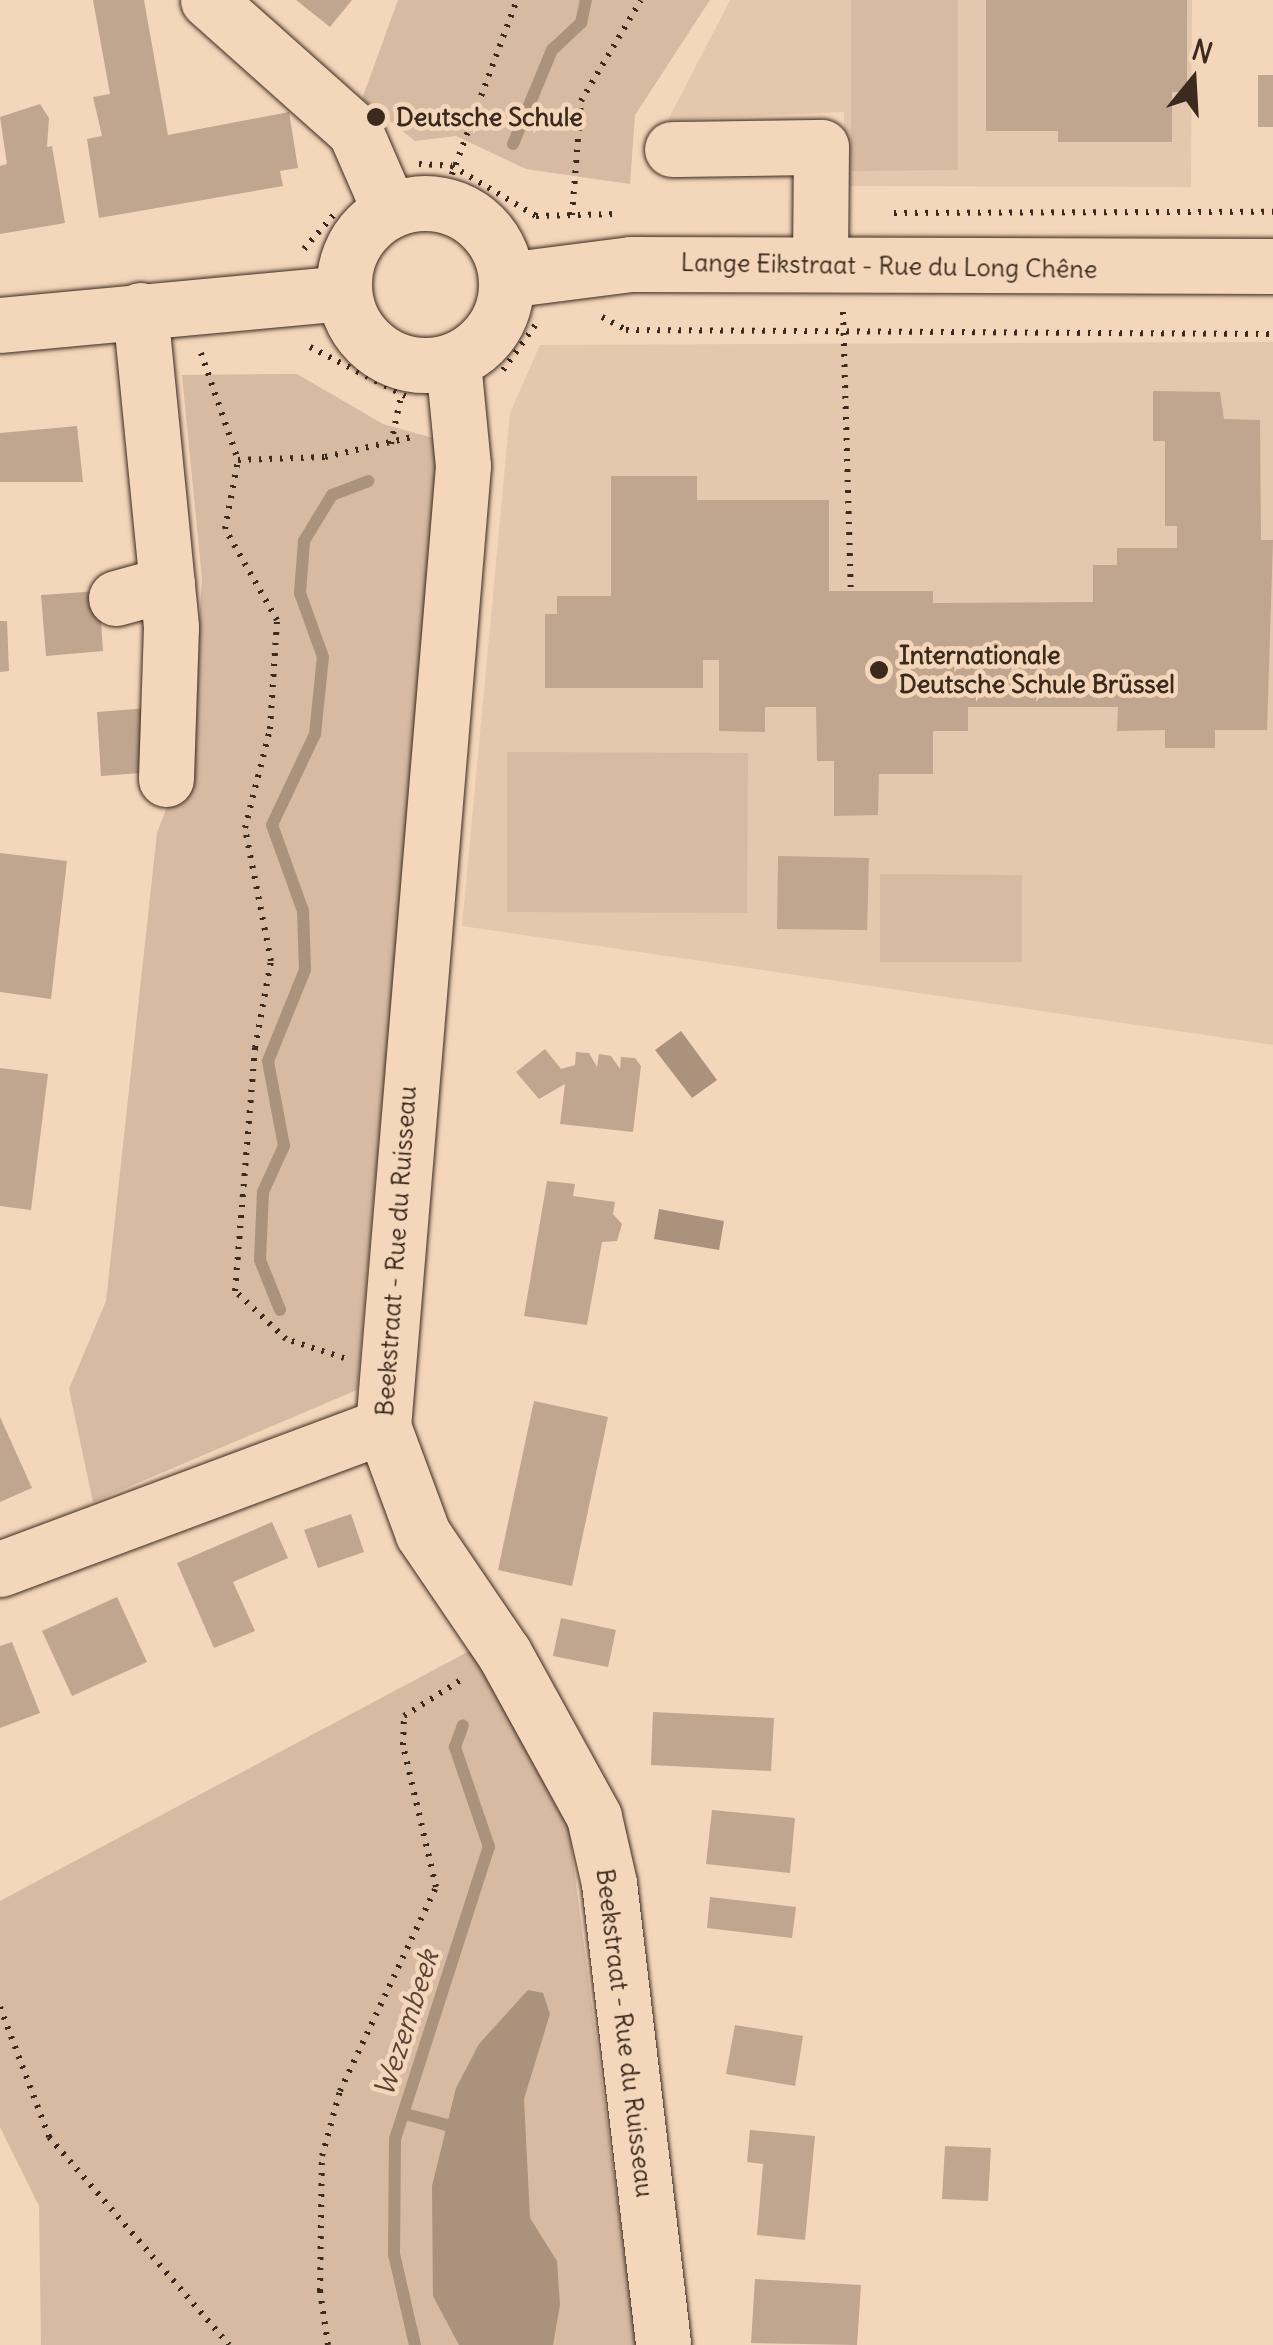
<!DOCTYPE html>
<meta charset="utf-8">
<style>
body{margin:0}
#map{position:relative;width:1273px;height:2345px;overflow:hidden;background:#f4d6ba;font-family:Delius,sans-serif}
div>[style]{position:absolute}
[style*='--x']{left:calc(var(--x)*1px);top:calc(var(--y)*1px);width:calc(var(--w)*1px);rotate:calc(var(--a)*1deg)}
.built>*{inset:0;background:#e4c8ad}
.green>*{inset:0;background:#d6baa1}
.water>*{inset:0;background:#aa927c}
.stream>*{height:12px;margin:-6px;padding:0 6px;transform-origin:6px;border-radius:6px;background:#aa927c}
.building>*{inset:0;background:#c0a68f}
.path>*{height:6px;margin-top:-3px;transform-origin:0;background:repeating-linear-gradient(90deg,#3b2a1e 0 2.5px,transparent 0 10.5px)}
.roads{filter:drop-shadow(0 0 2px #3b2a1e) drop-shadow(0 0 2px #3b2a1e)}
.minor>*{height:55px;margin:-27.5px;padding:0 27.5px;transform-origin:27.5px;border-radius:27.5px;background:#f4d6ba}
.major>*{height:55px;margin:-27.5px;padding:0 27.5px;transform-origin:27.5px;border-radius:27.5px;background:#f4d6ba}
.major>.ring{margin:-27.5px;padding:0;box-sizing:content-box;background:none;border:55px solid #f4d6ba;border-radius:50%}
.dots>*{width:28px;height:28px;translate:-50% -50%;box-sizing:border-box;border:5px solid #f4d6ba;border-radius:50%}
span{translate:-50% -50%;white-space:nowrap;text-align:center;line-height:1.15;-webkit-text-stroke:9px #f4d6ba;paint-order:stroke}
.poi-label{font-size:25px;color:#3b2a1e;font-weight:700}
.left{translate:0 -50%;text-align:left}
.street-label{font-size:25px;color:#3b2a1e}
.water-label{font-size:28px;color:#574436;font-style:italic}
.north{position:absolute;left:1143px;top:30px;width:100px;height:100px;-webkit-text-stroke:8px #f4d6ba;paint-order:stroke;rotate:18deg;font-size:28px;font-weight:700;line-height:40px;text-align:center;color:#3b2a1e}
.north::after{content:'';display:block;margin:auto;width:35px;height:45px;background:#3b2a1e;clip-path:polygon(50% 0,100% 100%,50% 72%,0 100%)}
</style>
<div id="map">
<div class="built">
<div style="clip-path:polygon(730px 0,1192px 0,1191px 187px,844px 186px,844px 112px,668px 120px)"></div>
<div style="clip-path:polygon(1273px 342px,1273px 1045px,462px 926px,510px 413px,540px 345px)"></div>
</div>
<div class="green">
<div style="clip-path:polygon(398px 0,710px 0,635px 115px,630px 184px,526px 169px,456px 136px,415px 141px,362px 99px)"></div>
<div style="clip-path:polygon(851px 0,958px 0,958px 170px,851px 171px)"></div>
<div style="clip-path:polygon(297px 374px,383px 424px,440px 440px,357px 1390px,93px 1502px,69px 1389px,106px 1301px,157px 833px,191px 744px,202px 579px,182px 375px)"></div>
<div style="clip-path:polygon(507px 752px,748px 753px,747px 913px,507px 912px)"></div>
<div style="clip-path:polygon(880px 874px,1022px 875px,1022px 962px,880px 962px)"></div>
<div style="clip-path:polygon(475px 1648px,568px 1822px,636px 2345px,41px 2345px,39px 2206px,0 2127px,0 1901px)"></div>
</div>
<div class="water">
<div style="clip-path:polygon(681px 1031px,717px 1080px,692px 1098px,655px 1050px)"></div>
<div style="clip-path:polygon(659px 1209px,724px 1221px,719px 1250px,654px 1239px)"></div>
<div style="clip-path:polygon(528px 1990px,543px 1993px,550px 2014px,524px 2099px,530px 2218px,557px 2261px,560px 2305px,553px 2345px,459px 2345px,433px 2296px,432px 2186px,456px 2088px,479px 2044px)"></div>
</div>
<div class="stream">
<div style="--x:513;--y:144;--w:102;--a:-67.5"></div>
<div style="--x:552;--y:50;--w:40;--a:-43"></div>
<div style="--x:581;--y:23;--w:24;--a:-78"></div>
<div style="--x:280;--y:1310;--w:54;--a:-111.8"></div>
<div style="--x:260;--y:1260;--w:68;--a:-87.5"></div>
<div style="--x:263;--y:1192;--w:51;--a:-65.5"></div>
<div style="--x:284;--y:1146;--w:86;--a:-100.7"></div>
<div style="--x:268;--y:1061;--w:98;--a:-67.9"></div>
<div style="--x:305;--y:970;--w:59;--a:-91.9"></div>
<div style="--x:303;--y:911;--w:91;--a:-109.8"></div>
<div style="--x:272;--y:825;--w:101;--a:-64.7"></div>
<div style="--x:315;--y:734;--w:77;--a:-84.1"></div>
<div style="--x:323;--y:657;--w:68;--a:-109.8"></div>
<div style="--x:300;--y:593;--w:52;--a:-85.6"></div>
<div style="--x:304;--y:541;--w:54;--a:-58.7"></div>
<div style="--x:332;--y:495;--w:39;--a:-21"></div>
<div style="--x:405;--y:2114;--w:43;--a:14.7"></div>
<div style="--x:415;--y:2345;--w:93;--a:-103"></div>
<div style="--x:394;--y:2254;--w:115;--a:-89.5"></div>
<div style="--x:395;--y:2139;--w:307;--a:-72.2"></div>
<div style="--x:489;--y:1847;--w:106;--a:-108.8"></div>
<div style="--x:455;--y:1747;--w:23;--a:-70"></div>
</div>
<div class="building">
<div style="clip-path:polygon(93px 0,144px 0,168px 135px,289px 112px,298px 168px,280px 171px,283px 186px,99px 218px,87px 139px,102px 136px,93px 97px,110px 94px)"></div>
<div style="clip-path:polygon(296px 0,352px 0,330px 27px)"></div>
<div style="clip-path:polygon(986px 0,1187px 0,1187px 92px,1172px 92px,1172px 142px,1058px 142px,1058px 131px,986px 131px)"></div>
<div style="clip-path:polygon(1258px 75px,1273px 75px,1273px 127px,1258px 127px)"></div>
<div style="clip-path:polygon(40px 104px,49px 118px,47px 147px,52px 146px,65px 223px,0 234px,0 166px,7px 164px,0 117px)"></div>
<div style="clip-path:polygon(1153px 391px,1220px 392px,1224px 419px,1260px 420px,1261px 540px,1273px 540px,1267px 730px,1215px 730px,1215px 748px,1165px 748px,1165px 730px,1117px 731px,1118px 707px,968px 707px,968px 731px,933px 731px,933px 774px,879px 774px,878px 815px,834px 816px,834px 761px,817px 761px,816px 707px,765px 707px,765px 732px,719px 731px,719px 660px,703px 660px,703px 688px,545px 688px,545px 614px,557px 614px,557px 596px,611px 596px,611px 476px,697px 476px,697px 500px,829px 500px,829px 591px,933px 591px,933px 603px,1093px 602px,1093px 565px,1117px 565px,1117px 548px,1177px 548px,1177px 526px,1165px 526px,1165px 441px,1153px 441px)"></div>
<div style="clip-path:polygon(77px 426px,83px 482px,0 482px,0 433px)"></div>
<div style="clip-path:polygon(99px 591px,103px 651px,46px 656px,41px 595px)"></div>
<div style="clip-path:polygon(0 621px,7px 621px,9px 671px,0 672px)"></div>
<div style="clip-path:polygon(149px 708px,154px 772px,101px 776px,97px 712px)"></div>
<div style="clip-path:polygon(0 853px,67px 861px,51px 999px,0 992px)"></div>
<div style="clip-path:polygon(778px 856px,869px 858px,867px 930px,777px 929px)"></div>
<div style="clip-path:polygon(545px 1049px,561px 1069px,575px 1065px,576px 1052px,589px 1053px,597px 1067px,599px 1054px,611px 1056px,620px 1069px,621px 1057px,635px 1058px,641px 1066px,633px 1132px,560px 1124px,565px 1084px,539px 1099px,516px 1072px)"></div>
<div style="clip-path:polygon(0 1068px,48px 1074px,31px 1210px,0 1206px)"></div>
<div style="clip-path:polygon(547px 1181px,575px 1184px,573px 1196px,615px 1202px,613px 1214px,622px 1224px,617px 1241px,602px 1242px,587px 1325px,524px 1316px)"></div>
<div style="clip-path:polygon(534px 1401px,608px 1417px,572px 1586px,498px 1570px)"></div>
<div style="clip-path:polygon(0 1417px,32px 1488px,0 1502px)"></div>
<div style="clip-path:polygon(351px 1514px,364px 1552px,318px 1568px,304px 1530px)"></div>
<div style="clip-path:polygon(272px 1522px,288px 1558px,233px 1582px,255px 1631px,214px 1648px,177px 1563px)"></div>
<div style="clip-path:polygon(117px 1597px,147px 1662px,72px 1696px,42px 1631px)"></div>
<div style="clip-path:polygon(561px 1618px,616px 1630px,608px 1667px,553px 1656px)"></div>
<div style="clip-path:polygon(12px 1642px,40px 1713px,0 1728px,0 1646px)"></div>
<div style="clip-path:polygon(653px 1712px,774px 1718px,771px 1771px,651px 1765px)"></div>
<div style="clip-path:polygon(712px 1810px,795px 1818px,790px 1873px,706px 1864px)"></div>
<div style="clip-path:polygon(710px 1897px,796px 1907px,792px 1938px,707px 1928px)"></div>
<div style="clip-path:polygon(735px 2025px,803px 2036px,795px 2086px,726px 2074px)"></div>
<div style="clip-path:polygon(750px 2130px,815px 2136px,805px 2240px,757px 2235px,763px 2164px,747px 2162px)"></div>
<div style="clip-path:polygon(945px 2146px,991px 2148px,988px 2201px,942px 2199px)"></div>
<div style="clip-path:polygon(755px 2279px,861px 2285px,857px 2345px,751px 2343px)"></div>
</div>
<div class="path">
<div style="--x:419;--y:164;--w:33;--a:3"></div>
<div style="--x:452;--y:166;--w:98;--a:30.8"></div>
<div style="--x:536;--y:216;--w:81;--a:-1.4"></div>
<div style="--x:441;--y:204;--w:218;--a:-69.6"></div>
<div style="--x:894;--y:213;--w:379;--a:-0.2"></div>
<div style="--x:572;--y:215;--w:114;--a:-85.5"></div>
<div style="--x:581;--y:101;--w:117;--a:-59.3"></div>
<div style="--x:304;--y:249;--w:52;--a:-48.9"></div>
<div style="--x:843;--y:312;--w:278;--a:88.4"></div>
<div style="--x:602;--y:317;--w:27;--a:28"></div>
<div style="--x:626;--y:330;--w:647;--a:0.35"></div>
<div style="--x:310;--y:347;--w:111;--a:27.3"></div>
<div style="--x:201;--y:353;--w:113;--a:70.9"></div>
<div style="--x:503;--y:370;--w:57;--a:-54.3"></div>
<div style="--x:391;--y:444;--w:49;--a:-78.2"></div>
<div style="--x:344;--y:1358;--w:61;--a:-161.9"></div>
<div style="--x:286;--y:1339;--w:70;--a:-136.7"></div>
<div style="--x:235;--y:1291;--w:244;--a:-85.3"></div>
<div style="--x:255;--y:1048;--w:88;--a:-79.6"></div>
<div style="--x:271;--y:961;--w:136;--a:-101.1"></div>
<div style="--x:245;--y:828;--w:102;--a:-75.8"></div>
<div style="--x:270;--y:729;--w:109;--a:-86.3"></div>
<div style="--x:277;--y:620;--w:105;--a:-119.7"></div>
<div style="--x:225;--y:529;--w:70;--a:-79.3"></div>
<div style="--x:238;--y:460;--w:87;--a:-2"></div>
<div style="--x:325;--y:457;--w:94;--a:-12.9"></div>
<div style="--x:0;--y:2007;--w:139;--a:69.3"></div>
<div style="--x:49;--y:2137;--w:275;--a:49.1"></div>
<div style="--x:328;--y:2345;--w:55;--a:-98.4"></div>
<div style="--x:320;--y:2291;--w:135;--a:-89.2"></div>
<div style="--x:322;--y:2156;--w:67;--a:-74.5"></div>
<div style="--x:340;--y:2091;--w:225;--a:-64.8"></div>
<div style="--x:436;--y:1887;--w:146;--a:-103.1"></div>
<div style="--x:403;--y:1745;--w:29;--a:-88"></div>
<div style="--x:404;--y:1716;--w:71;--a:-32.3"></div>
</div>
<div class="roads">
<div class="minor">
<div style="--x:208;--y:0;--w:197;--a:41.7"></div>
<div style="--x:355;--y:131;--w:87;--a:66.4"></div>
<div style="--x:672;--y:149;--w:149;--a:-0.8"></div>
<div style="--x:821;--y:147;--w:117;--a:90.5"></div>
<div style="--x:140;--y:310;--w:319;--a:84.4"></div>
<div style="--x:171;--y:627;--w:152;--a:91.9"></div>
<div style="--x:453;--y:362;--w:104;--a:84.5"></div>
<div style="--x:463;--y:466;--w:963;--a:94.76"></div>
<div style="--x:383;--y:1426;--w:115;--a:69.7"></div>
<div style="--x:423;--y:1534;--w:144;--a:55.8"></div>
<div style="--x:504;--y:1653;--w:187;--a:61.2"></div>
<div style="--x:594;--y:1817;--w:68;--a:77.2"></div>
<div style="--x:609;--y:1883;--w:465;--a:83.3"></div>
<div style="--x:116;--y:598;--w:53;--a:-15.4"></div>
<div style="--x:0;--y:1569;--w:409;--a:-20.5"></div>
</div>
<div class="major">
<div class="ring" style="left:344px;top:203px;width:107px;height:107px"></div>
<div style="--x:506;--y:280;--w:126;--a:-7.3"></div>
<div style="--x:631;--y:264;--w:642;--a:0.18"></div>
<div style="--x:0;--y:325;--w:344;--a:-5.3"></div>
</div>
</div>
<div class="dots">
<div style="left:376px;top:117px;background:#3b2a1e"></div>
<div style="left:879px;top:670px;background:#3b2a1e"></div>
</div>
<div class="poi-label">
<span class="left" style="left:396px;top:117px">Deutsche Schule</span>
<span class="left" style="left:899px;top:670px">Internationale<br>Deutsche Schule Brüssel</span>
</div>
<div class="street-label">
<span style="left:889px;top:266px;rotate:1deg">Lange Eikstraat - Rue du Long Chêne</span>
<span style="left:396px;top:1251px;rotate:-86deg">Beekstraat - Rue du Ruisseau</span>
<span style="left:625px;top:2033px;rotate:83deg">Beekstraat - Rue du Ruisseau</span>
</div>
<div class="water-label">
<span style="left:406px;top:2023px;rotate:-72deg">Wezembeek</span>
</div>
<div class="north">N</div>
</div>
